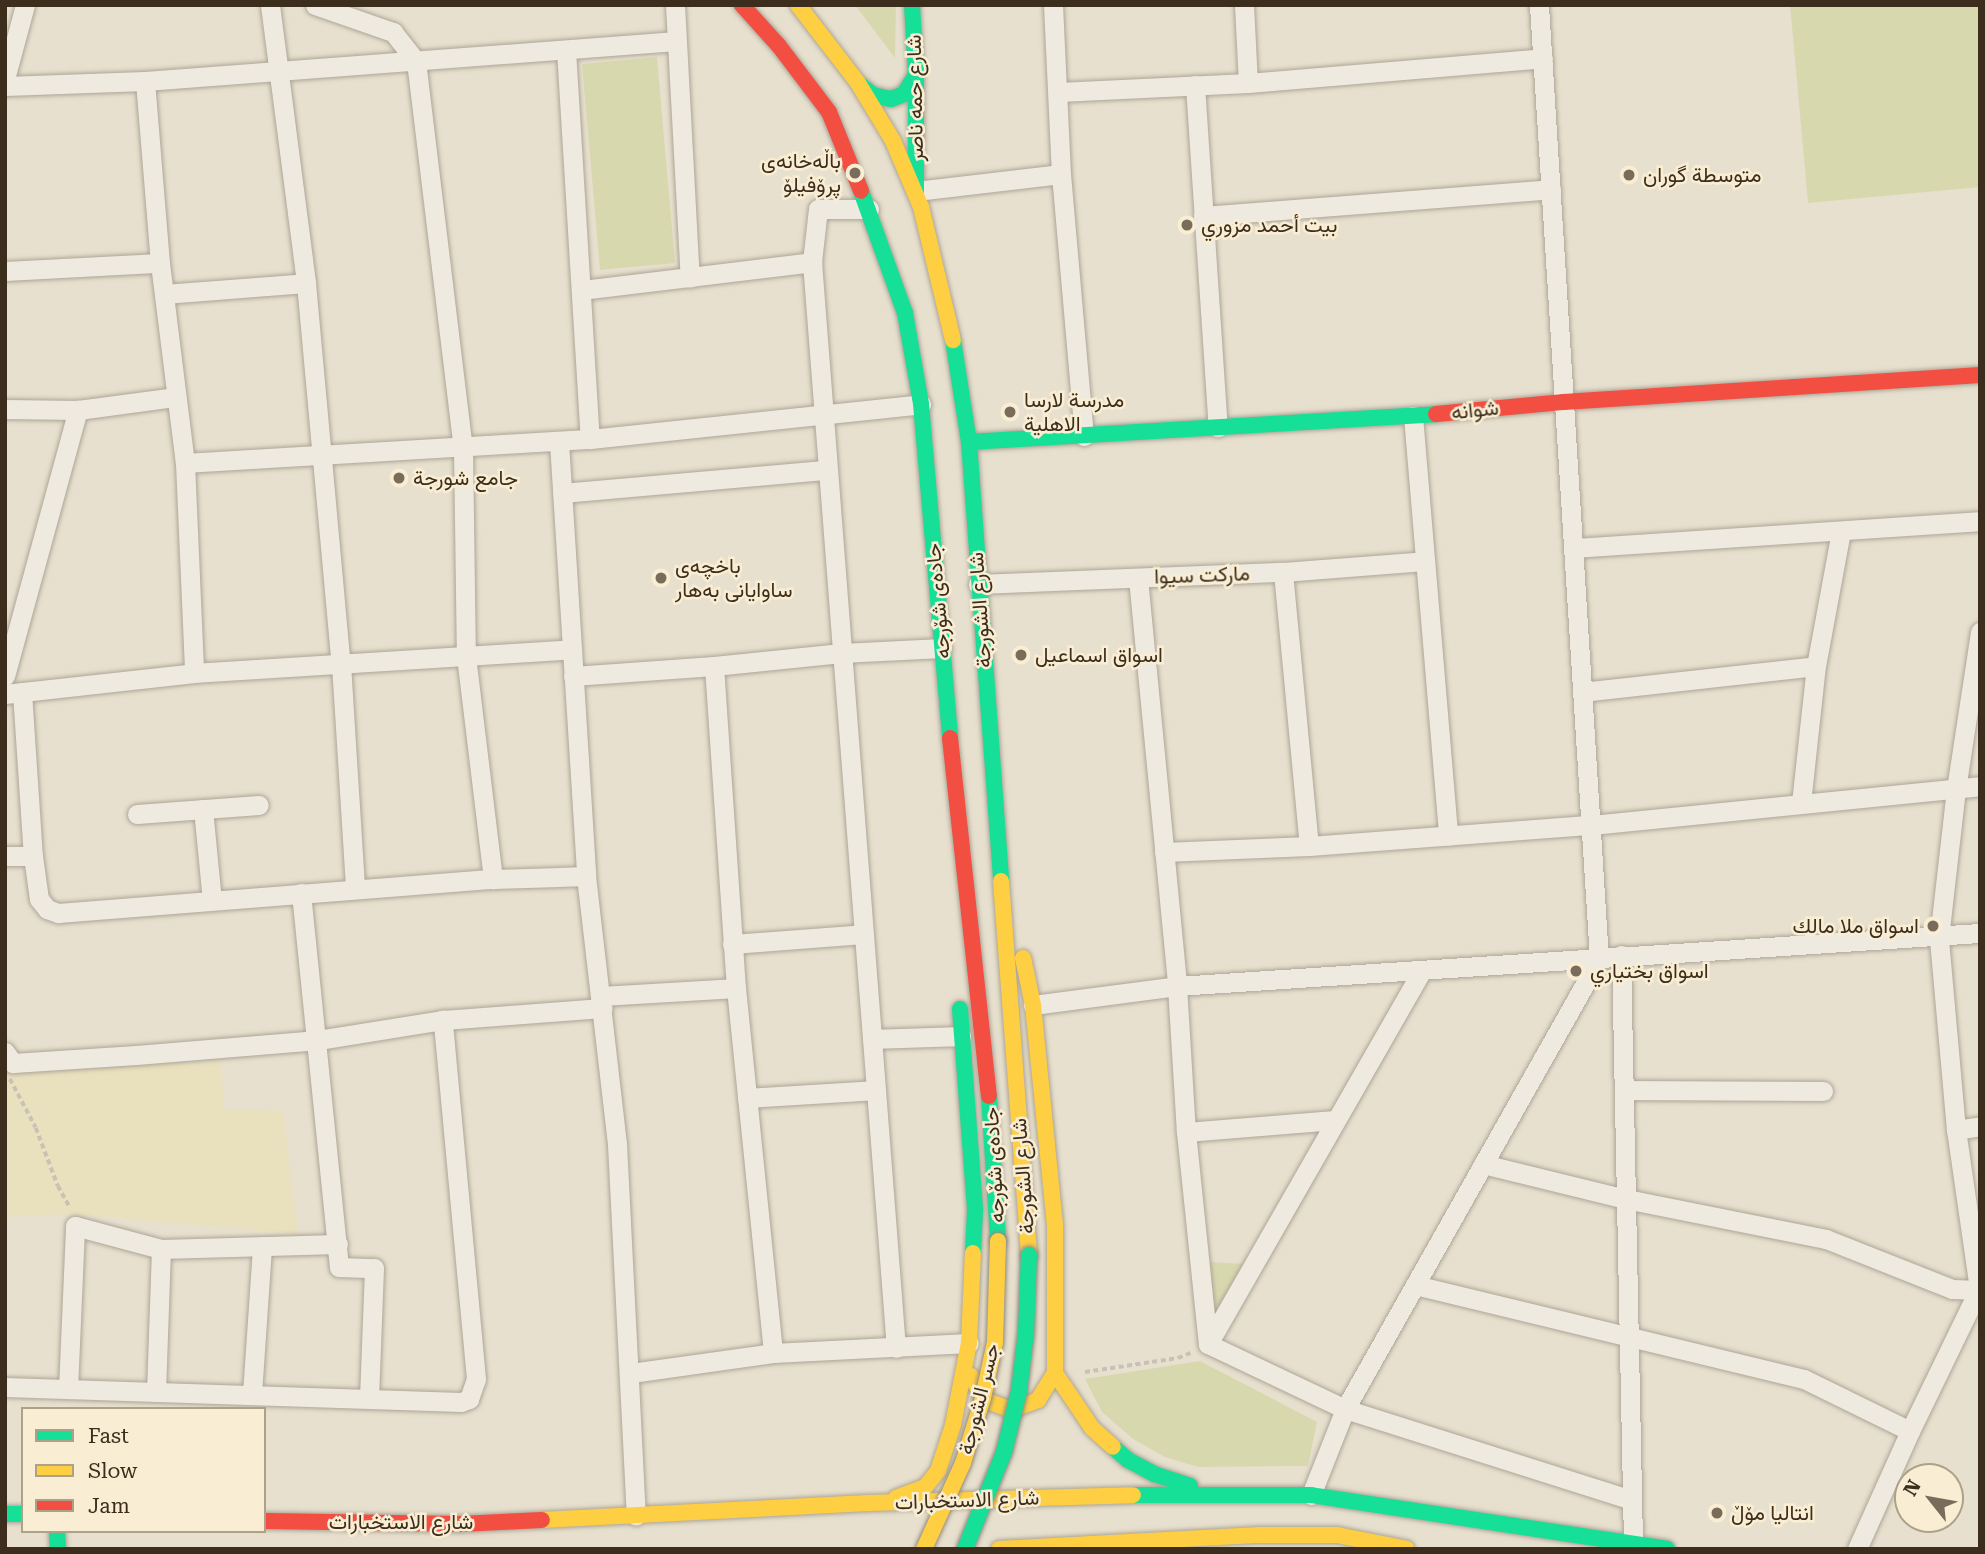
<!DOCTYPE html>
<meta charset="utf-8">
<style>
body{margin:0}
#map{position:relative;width:1985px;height:1554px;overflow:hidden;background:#e8e0ce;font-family:"Roboto Serif",Vazirmatn,serif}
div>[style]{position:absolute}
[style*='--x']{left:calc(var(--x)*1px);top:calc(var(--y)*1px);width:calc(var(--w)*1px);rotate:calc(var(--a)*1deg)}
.farmland>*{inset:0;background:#e9e0bd}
.green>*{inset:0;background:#d8d8af}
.path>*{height:3.5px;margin-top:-1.75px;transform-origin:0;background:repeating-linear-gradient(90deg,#c8c1b6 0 5px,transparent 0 8.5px)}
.roads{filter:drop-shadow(0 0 2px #ada597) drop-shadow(0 0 2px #ada597)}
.street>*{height:19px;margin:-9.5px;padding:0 9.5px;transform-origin:9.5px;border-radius:9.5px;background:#efeae0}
.fast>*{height:16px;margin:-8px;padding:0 8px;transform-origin:8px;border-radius:8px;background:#16e098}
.slow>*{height:16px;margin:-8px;padding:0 8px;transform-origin:8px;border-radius:8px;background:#ffcf43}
.jam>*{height:16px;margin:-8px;padding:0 8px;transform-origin:8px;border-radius:8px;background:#f24e42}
.bridges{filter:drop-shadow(0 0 2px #928a7e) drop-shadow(0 0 2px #928a7e)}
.fast-bridge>*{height:16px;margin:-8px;padding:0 8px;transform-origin:8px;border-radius:8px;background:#16e098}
.slow-bridge>*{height:16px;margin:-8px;padding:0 8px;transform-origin:8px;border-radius:8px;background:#ffcf43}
.dots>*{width:19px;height:19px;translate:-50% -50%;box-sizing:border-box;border:4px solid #f9eed3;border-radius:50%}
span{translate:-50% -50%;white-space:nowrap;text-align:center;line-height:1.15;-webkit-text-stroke:5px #f9eed3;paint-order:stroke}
.street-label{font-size:21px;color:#3d2d1d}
.poi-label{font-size:21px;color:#3d2d1d}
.right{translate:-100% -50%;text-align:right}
.left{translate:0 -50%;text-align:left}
.frame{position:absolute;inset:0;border:7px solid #3d2d1d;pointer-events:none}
.legend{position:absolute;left:21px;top:1407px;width:245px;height:126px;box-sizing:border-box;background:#f9eed3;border:2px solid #aea18a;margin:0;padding:9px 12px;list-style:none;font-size:21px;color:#3d2d1d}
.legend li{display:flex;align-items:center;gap:14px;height:35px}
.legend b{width:35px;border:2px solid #aea18a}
.north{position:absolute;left:1894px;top:1463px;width:70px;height:70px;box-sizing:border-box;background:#f9eed3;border:2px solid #aea18a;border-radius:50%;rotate:301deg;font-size:19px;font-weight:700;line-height:28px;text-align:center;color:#3d2d1d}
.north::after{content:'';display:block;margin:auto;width:24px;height:32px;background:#796c5b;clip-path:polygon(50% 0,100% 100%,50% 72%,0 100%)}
</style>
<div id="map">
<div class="farmland">
<div style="clip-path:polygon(221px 1062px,224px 1109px,283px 1111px,298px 1234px,67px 1214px,5px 1217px,5px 1069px)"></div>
</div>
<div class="green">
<div style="clip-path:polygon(855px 5px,896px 5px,895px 58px)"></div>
<div style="clip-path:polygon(1790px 5px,1980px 5px,1980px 187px,1808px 203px)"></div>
<div style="clip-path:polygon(657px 57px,675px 263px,600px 270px,582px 64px)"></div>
<div style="clip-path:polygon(1207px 1262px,1246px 1264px,1212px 1317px)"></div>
<div style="clip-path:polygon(1200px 1361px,1317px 1422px,1308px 1466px,1198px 1467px,1165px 1457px,1133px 1439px,1102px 1412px,1085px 1379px)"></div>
</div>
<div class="path">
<div style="--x:10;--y:1079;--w:55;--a:62"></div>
<div style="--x:36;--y:1128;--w:62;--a:69.2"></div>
<div style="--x:58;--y:1186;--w:25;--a:61"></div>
<div style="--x:1085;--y:1372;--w:94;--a:-8.6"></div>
<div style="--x:1178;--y:1358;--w:16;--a:-22"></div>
</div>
<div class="roads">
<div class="street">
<div style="--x:270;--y:5;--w:280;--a:82.6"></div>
<div style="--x:306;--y:283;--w:383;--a:84.8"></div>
<div style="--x:341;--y:664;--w:225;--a:86.4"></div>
<div style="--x:315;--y:5;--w:83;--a:19.1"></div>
<div style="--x:393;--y:32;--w:37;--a:52"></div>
<div style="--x:416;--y:61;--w:390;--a:83.1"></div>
<div style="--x:463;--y:448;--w:208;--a:89.2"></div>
<div style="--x:466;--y:656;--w:225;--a:83.1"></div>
<div style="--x:675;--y:5;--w:273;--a:86.9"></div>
<div style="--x:1053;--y:5;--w:169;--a:87.3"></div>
<div style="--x:1061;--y:174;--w:263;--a:85"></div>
<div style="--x:1244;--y:5;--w:78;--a:87.1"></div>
<div style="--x:566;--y:50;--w:390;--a:86.5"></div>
<div style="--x:5;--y:79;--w:77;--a:-74.9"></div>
<div style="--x:145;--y:81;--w:183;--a:85.3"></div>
<div style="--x:160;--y:263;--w:202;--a:82.9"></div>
<div style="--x:185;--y:463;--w:210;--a:87.5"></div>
<div style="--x:1195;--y:85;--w:343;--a:86.2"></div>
<div style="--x:5;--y:86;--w:140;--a:-2"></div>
<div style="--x:145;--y:81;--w:533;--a:-4.31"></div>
<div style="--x:1059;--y:92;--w:189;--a:-2.7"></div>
<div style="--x:1248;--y:83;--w:296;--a:-4.8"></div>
<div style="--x:916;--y:191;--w:146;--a:-6.7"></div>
<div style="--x:869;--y:209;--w:51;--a:180"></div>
<div style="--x:818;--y:209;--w:53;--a:96.5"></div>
<div style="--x:812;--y:262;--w:1089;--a:85.58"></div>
<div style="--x:1203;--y:216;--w:349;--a:-4.4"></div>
<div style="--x:5;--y:271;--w:155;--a:-3"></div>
<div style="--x:582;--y:290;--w:232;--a:-6.9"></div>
<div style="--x:164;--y:294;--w:142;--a:-4.4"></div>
<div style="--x:5;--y:409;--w:73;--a:0.8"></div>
<div style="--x:78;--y:410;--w:99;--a:-7.6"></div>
<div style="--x:1413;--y:416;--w:421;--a:85.2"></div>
<div style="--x:559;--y:442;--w:435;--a:86.4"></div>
<div style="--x:586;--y:876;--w:270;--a:83.4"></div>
<div style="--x:617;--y:1144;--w:372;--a:87.1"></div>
<div style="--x:185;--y:463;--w:406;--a:-3.4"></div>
<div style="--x:590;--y:439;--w:333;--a:-6"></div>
<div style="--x:562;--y:493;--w:266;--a:-5"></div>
<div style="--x:1574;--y:548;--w:407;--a:-3.8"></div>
<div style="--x:1283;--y:572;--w:275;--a:84.6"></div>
<div style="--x:1138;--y:578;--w:410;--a:84.5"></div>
<div style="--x:1177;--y:986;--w:146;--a:86.5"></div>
<div style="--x:1186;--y:1132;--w:213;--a:84.1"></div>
<div style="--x:978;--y:584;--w:305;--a:-2.3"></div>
<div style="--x:1283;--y:572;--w:142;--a:-4.4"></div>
<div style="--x:714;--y:666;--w:323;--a:86.1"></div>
<div style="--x:736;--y:988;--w:367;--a:84.2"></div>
<div style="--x:5;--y:676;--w:276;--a:-74.7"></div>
<div style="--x:573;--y:676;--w:141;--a:-4.1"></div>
<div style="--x:714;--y:666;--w:128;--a:-5.8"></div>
<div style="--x:841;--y:653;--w:101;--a:-2.8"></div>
<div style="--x:22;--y:692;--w:164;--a:86.2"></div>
<div style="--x:33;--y:856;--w:43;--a:82.1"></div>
<div style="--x:39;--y:899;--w:13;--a:51"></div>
<div style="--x:47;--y:909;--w:12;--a:20"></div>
<div style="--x:58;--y:913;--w:436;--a:-4.5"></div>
<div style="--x:493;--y:879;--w:93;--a:-1.8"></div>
<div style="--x:1582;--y:692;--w:235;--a:-6.3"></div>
<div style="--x:5;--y:694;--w:190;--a:-6.3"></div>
<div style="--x:194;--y:673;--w:378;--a:-3.6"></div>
<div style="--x:1801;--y:803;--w:138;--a:-83.8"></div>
<div style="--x:1816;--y:666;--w:137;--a:-79.5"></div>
<div style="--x:203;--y:809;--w:92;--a:84.4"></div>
<div style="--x:137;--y:814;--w:122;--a:-4.2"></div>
<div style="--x:1164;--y:852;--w:145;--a:-2.4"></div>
<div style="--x:1309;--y:846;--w:283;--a:-4.3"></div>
<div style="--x:1591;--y:825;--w:391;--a:-5.7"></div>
<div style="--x:5;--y:856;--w:28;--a:0"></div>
<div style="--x:301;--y:893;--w:376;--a:84.2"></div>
<div style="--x:339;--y:1267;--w:35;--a:2"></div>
<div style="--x:374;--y:1268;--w:129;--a:92.2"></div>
<div style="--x:732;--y:944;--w:132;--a:-4.3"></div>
<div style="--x:1621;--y:955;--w:588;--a:88.83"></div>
<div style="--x:602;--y:996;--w:134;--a:-3.4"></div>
<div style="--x:1033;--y:1005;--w:145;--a:-7.5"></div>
<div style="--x:1177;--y:986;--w:805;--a:-3.78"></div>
<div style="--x:872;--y:1039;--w:89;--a:-1.9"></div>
<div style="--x:5;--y:1052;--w:14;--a:54"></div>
<div style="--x:13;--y:1063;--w:123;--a:-3.7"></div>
<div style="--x:136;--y:1055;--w:183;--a:-4.7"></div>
<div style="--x:318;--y:1040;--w:127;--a:-9.1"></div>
<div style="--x:443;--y:1020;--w:160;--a:-4.3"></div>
<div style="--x:1624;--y:1090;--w:199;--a:0.3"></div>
<div style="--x:747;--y:1098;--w:129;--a:-3.5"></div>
<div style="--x:1956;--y:1130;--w:24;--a:-9"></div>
<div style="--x:1186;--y:1132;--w:149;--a:-4.6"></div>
<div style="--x:1483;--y:1164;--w:147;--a:13.8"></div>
<div style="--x:1626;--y:1199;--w:204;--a:11.3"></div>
<div style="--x:1826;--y:1239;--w:136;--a:21.6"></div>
<div style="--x:1952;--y:1289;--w:28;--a:2"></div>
<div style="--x:1415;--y:1285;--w:400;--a:13.6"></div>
<div style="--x:1804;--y:1379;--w:118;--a:26.1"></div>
<div style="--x:1208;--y:1344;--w:152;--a:25.4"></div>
<div style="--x:1345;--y:1409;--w:301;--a:17.6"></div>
<div style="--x:1208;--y:1344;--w:430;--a:-60.2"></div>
<div style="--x:631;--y:1373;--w:143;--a:-8"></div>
<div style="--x:773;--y:1353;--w:196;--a:-2.9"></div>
<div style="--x:5;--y:1387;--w:456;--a:1.9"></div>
<div style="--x:461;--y:1402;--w:9;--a:-21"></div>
<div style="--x:469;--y:1399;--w:21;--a:-71"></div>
<div style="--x:476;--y:1379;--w:361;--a:-95.3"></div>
<div style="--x:68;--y:1389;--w:163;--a:-87.5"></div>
<div style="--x:75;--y:1226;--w:89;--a:15"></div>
<div style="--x:161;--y:1249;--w:177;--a:-1.6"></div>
<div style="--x:156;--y:1392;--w:143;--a:-88"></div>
<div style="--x:252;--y:1394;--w:148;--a:-86.1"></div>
<div style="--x:1311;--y:1495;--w:92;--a:-68.4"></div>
<div style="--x:1345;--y:1409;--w:517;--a:-60.56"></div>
<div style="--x:1599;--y:959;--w:956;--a:-93.6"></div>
<div style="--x:1857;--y:1549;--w:129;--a:-65.8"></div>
<div style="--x:1910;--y:1431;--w:158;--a:-64.1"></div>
<div style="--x:1979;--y:1289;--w:161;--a:-98.2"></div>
<div style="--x:1956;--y:1130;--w:193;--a:-95.1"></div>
<div style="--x:1939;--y:938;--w:150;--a:-83.5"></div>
<div style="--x:1956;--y:789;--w:159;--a:-81.3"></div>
</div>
<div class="fast">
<div style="--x:912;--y:5;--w:70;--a:86.7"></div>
<div style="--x:916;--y:75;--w:116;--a:90"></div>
<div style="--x:858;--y:83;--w:19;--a:39"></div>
<div style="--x:873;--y:95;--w:18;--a:13"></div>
<div style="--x:891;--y:99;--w:14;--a:-21"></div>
<div style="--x:904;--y:94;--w:22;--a:-58"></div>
<div style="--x:861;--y:191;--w:130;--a:70.2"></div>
<div style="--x:905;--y:313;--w:92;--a:80"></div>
<div style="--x:921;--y:404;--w:335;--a:85"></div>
<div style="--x:953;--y:340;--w:103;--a:81.1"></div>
<div style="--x:969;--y:442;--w:440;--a:85.8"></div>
<div style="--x:969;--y:442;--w:468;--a:-3.4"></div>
<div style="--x:960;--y:1009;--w:202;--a:85.7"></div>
<div style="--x:975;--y:1210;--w:43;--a:92.7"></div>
<div style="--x:989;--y:1096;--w:145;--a:86.4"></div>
<div style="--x:1113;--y:1447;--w:20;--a:41"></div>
<div style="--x:1128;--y:1460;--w:30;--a:28"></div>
<div style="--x:1154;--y:1474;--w:38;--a:18"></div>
<div style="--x:1133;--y:1495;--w:178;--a:0"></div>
<div style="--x:1311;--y:1495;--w:360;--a:8.6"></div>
<div style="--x:5;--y:1514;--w:18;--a:0"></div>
<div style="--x:57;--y:1531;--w:18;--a:87"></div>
</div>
<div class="slow">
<div style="--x:798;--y:5;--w:98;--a:52.4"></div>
<div style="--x:858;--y:83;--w:68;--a:58.9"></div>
<div style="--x:893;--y:141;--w:72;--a:67"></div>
<div style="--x:921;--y:207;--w:137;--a:76.5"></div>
<div style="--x:1001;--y:881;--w:375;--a:85.7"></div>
<div style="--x:1023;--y:958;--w:48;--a:78"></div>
<div style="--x:1033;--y:1005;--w:221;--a:84.3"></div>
<div style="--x:1055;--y:1225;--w:148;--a:90"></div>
<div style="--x:1055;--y:1373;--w:66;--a:56.1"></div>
<div style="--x:1092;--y:1428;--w:28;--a:42"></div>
<div style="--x:971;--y:1376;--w:28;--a:60"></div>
<div style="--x:985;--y:1400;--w:28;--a:21"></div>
<div style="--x:1011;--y:1410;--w:29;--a:-20"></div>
<div style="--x:1038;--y:1400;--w:32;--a:-58"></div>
<div style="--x:896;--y:1498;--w:31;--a:-21"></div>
<div style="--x:925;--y:1487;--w:21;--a:-51"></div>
<div style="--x:938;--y:1471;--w:48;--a:-71.9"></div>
<div style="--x:953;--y:1425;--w:84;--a:-79"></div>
<div style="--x:969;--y:1343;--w:90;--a:-87.5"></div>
<div style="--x:542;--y:1520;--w:326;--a:-3"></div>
<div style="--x:868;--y:1503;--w:265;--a:-1.7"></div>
<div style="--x:999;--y:1549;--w:261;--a:-3.1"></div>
<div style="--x:1260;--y:1535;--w:77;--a:0"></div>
<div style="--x:1337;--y:1535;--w:71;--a:11.3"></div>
</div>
<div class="jam">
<div style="--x:742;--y:5;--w:55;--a:47.9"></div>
<div style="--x:779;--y:46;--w:83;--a:52.9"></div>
<div style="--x:829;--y:112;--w:85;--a:67.9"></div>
<div style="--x:1436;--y:414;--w:129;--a:-5.4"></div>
<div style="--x:1564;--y:402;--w:417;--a:-3.7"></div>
<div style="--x:950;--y:738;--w:360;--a:83.8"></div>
<div style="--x:264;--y:1521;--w:196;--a:0.9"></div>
<div style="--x:460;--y:1524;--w:82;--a:-2.8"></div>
</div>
</div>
<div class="bridges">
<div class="fast-bridge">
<div style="--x:965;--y:1549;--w:105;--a:-68.1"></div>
<div style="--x:1004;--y:1452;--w:63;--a:-76.2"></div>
<div style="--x:1019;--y:1391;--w:59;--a:-83.2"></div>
<div style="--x:1026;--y:1332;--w:77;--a:-87.8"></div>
</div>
<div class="slow-bridge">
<div style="--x:924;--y:1549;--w:94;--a:-65.6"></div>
<div style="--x:963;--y:1463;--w:68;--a:-72.9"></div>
<div style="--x:983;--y:1398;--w:57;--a:-77.9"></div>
<div style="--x:995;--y:1342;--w:101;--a:-88.3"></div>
</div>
</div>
<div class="dots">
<div style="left:855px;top:173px;background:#796c5b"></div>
<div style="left:1629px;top:175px;background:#796c5b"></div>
<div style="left:1187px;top:225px;background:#796c5b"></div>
<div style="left:1010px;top:412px;background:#796c5b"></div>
<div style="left:399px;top:478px;background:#796c5b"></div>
<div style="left:661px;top:578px;background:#796c5b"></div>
<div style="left:1021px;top:655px;background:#796c5b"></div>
<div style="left:1933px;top:926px;background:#796c5b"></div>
<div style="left:1576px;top:971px;background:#796c5b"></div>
<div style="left:1717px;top:1513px;background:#796c5b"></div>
</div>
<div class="street-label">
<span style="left:915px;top:98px;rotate:-91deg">شارع حمه ناصر</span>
<span style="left:1475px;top:410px;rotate:-6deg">شوانە</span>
<span style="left:1202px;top:575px;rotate:-2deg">مارکت سیوا</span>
<span style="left:938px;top:601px;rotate:-95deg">جادەی شۆرجە</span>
<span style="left:980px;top:610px;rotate:-94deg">شارع الشورجة</span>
<span style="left:994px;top:1165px;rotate:-93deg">جادەی شۆرجە</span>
<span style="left:1023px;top:1176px;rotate:-94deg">شارع الشورجة</span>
<span style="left:979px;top:1399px;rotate:-76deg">جسر الشورجة</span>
<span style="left:967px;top:1500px;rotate:-2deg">شارع الاستخبارات</span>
<span style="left:401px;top:1522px">شارع الاستخبارات</span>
</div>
<div class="poi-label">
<span class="right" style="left:841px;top:173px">باڵەخانەی<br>پرۆفیلۆ</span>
<span class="left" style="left:1643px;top:175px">متوسطة گوران</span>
<span class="left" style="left:1201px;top:225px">بيت أحمد مزوري</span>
<span class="left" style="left:1024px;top:412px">مدرسة لارسا<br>الاهلية</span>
<span class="left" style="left:413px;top:478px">جامع شورجة</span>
<span class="left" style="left:675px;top:578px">باخچەی<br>ساوایانی بەهار</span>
<span class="left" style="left:1035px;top:655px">اسواق اسماعيل</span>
<span class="right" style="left:1919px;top:926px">اسواق ملا مالك</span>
<span class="left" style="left:1590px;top:971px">اسواق بختياري</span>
<span class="left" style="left:1731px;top:1513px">انتالیا مۆڵ</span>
</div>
<div class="frame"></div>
<ul class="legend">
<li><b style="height:9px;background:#16e098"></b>Fast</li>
<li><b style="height:9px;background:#ffcf43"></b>Slow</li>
<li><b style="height:9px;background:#f24e42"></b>Jam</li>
</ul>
<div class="north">N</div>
</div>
